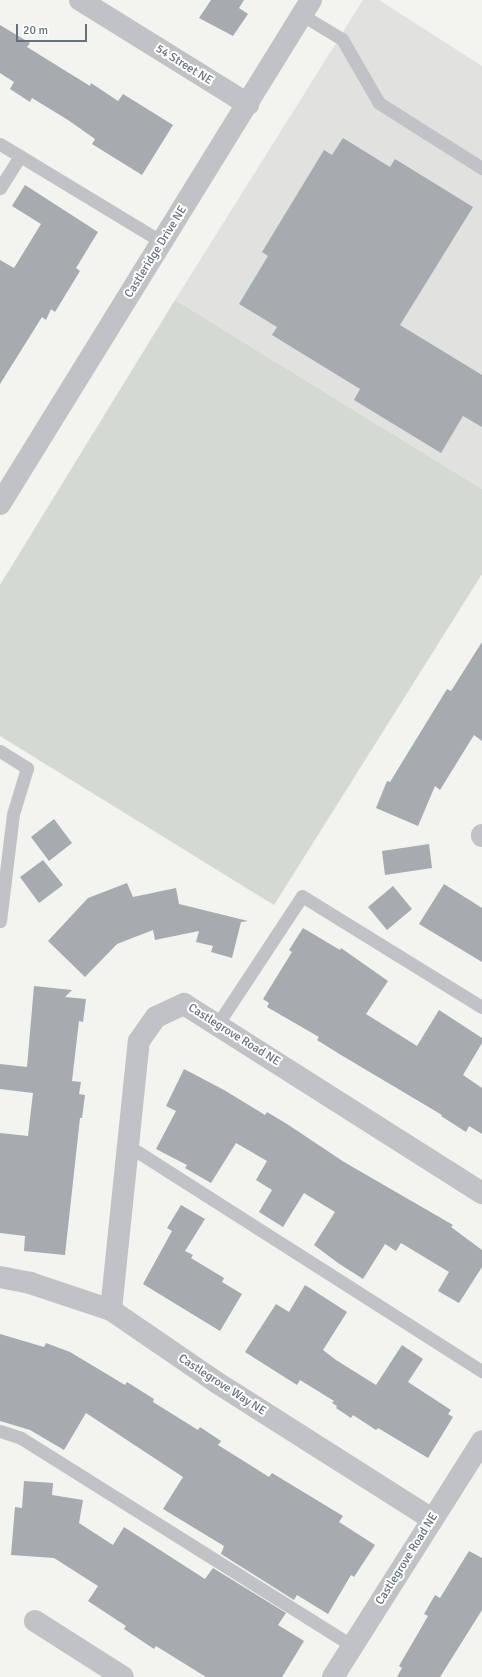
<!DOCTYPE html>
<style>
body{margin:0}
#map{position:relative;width:482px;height:1677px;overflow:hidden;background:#f3f3f0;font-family:Signika,sans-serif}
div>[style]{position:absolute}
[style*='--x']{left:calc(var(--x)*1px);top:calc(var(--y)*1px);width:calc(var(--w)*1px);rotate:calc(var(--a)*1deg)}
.built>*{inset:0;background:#e1e2e0}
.green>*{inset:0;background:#d4dad1}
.building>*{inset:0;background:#a5abaf}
.service>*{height:13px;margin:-6.5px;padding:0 6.5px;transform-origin:6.5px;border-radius:6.5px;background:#c0c2c5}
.minor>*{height:22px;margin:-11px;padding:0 11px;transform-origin:11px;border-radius:11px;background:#c0c2c5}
.tertiary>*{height:22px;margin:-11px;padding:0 11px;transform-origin:11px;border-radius:11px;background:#c0c2c5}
span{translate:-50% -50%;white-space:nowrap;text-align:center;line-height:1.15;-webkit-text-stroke:4px #fff;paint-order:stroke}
.street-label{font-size:12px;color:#66717d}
.scale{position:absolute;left:16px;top:24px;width:71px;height:18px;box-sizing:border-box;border:2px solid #66717d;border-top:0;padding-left:5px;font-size:12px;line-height:14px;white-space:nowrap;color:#66717d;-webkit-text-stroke:3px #fff;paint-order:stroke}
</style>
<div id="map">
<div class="built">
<div style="clip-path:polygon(363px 0,379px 0,482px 66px,482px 489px,175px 300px)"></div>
</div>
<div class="green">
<div style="clip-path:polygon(175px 300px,482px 489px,482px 574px,274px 905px,0 736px,0 585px)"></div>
</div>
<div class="building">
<div style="clip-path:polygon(211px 0,244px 0,239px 8px,248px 14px,233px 36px,199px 18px)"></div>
<div style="clip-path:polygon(0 25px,30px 43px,27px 47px,90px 86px,91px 83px,118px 101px,123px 94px,173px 125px,142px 175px,92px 144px,95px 139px,68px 120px,32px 98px,30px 102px,10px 89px,14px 82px,0 73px)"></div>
<div style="clip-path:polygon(343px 138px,390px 167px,395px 159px,473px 207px,400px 325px,482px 375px,482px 427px,463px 416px,441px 453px,354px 400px,360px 389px,272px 335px,277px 327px,239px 304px,268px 256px,262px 252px,324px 150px,332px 155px)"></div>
<div style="clip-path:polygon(25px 185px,98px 232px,76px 268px,80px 271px,55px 312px,51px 309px,46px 320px,42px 317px,0 384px,0 260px,14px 268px,41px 224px,12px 206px)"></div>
<div style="clip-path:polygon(482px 642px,482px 741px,474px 735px,440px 790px,435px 786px,418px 826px,376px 808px,387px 781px,390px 782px,447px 689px,451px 691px)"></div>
<div style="clip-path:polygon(54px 819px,72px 843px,49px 861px,31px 837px)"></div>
<div style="clip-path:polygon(429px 844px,432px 868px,385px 875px,382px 851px)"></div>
<div style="clip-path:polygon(43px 860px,63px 885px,39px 903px,20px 877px)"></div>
<div style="clip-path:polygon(127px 883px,133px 897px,176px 888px,179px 904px,248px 921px,241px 922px,232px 958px,211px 952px,213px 946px,196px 942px,199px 931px,155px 940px,153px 930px,117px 944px,85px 977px,48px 941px,88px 898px)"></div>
<div style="clip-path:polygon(444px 884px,482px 908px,482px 962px,419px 924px)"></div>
<div style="clip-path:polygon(393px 886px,412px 909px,387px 930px,368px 907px)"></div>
<div style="clip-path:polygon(303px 928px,340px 950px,341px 948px,388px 981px,366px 1014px,417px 1046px,439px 1010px,482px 1038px,482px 1043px,463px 1075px,482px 1088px,482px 1134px,469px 1126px,466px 1132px,441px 1116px,442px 1115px,341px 1055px,317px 1040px,319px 1037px,267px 1007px,269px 1003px,263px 999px,292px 952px,289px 950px)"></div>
<div style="clip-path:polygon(34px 986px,72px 990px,65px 997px,86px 999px,83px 1022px,79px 1021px,72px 1081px,81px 1082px,79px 1094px,85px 1095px,82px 1118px,80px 1118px,65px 1255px,24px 1251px,25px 1236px,0 1233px,0 1133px,28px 1136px,33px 1093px,0 1089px,0 1064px,27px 1067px)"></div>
<div style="clip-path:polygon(184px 1069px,224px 1090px,265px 1115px,267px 1112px,287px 1124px,344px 1162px,453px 1225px,451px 1227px,482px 1250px,482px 1267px,459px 1303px,438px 1291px,449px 1272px,401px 1243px,396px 1251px,385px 1244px,363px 1279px,338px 1263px,314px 1245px,335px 1212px,304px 1193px,283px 1227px,259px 1212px,272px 1190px,256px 1180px,267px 1161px,236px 1143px,211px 1183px,185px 1168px,187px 1165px,156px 1149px,176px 1111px,166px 1106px)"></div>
<div style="clip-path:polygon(181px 1205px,205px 1219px,185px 1251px,193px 1255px,191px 1258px,224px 1278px,222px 1282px,242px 1294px,220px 1331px,143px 1284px,172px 1231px,167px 1228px)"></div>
<div style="clip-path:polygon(305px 1285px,347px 1312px,323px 1350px,336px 1360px,376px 1385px,402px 1345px,423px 1359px,408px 1382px,451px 1410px,448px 1414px,453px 1417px,428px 1458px,378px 1428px,376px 1430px,353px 1415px,351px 1418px,336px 1408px,337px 1406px,332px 1403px,334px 1401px,300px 1380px,297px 1385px,245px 1352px,276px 1304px,289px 1312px)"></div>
<div style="clip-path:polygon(0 1334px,44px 1347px,46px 1343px,70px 1352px,125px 1385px,127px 1382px,154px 1399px,153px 1402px,198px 1430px,200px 1427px,221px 1441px,218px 1445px,269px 1477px,272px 1473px,343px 1516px,339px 1522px,375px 1545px,354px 1577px,351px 1575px,328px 1614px,297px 1595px,294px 1600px,221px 1554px,224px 1546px,163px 1509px,183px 1477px,86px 1413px,64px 1450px,30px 1430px,0 1421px)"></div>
<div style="clip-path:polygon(24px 1481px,53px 1483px,52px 1495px,83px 1500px,79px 1523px,113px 1545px,124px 1527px,205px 1579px,213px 1568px,286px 1613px,278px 1625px,304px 1641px,282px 1677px,206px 1677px,156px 1646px,154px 1649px,124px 1629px,126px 1626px,88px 1601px,98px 1586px,54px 1558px,11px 1555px,15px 1507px,22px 1508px)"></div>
<div style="clip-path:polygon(469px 1551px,482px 1558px,482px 1610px,440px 1677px,397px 1677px,402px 1668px,399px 1666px,428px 1616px,424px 1614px,435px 1595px,440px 1598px)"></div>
</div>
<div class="service">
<div style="--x:302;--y:15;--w:47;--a:31"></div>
<div style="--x:342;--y:39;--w:74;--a:60"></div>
<div style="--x:379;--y:103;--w:122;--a:32.3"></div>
<div style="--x:0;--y:144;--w:23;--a:31"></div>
<div style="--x:20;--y:156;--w:38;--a:122"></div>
<div style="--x:20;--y:156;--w:166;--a:31.2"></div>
<div style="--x:0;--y:751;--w:32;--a:32"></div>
<div style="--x:27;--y:768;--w:48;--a:106.9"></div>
<div style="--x:13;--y:814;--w:108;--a:96.9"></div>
<div style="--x:217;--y:1025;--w:154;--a:-56.6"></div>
<div style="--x:302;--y:896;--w:211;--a:31.7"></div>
<div style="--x:127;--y:1145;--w:421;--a:32.5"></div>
<div style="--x:0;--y:1431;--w:22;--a:18"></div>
<div style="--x:21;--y:1438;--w:392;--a:32.1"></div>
</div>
<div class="minor">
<div style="--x:482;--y:835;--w:1;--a:90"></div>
<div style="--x:0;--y:1277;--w:31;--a:11"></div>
<div style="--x:30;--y:1283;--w:85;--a:18.4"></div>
<div style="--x:111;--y:1310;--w:127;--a:34.4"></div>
<div style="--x:216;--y:1382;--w:256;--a:32.4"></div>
<div style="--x:111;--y:1310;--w:270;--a:-84.1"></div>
<div style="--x:139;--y:1041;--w:29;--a:-55"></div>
<div style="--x:156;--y:1017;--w:31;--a:-25"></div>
<div style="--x:184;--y:1004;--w:353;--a:32.4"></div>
<div style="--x:35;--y:1621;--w:104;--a:32.5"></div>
<div style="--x:333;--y:1677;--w:279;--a:-57.7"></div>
</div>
<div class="tertiary">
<div style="--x:80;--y:0;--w:198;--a:31.8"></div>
<div style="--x:0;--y:504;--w:592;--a:-58.32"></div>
</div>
<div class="street-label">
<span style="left:184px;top:65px;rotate:32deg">54 Street NE</span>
<span style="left:156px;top:252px;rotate:-58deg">Castleridge Drive NE</span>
<span style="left:234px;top:1035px;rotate:32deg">Castlegrove Road NE</span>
<span style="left:222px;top:1385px;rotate:33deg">Castlegrove Way NE</span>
<span style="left:407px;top:1559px;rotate:-58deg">Castlegrove Road NE</span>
</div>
<div class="scale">20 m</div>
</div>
